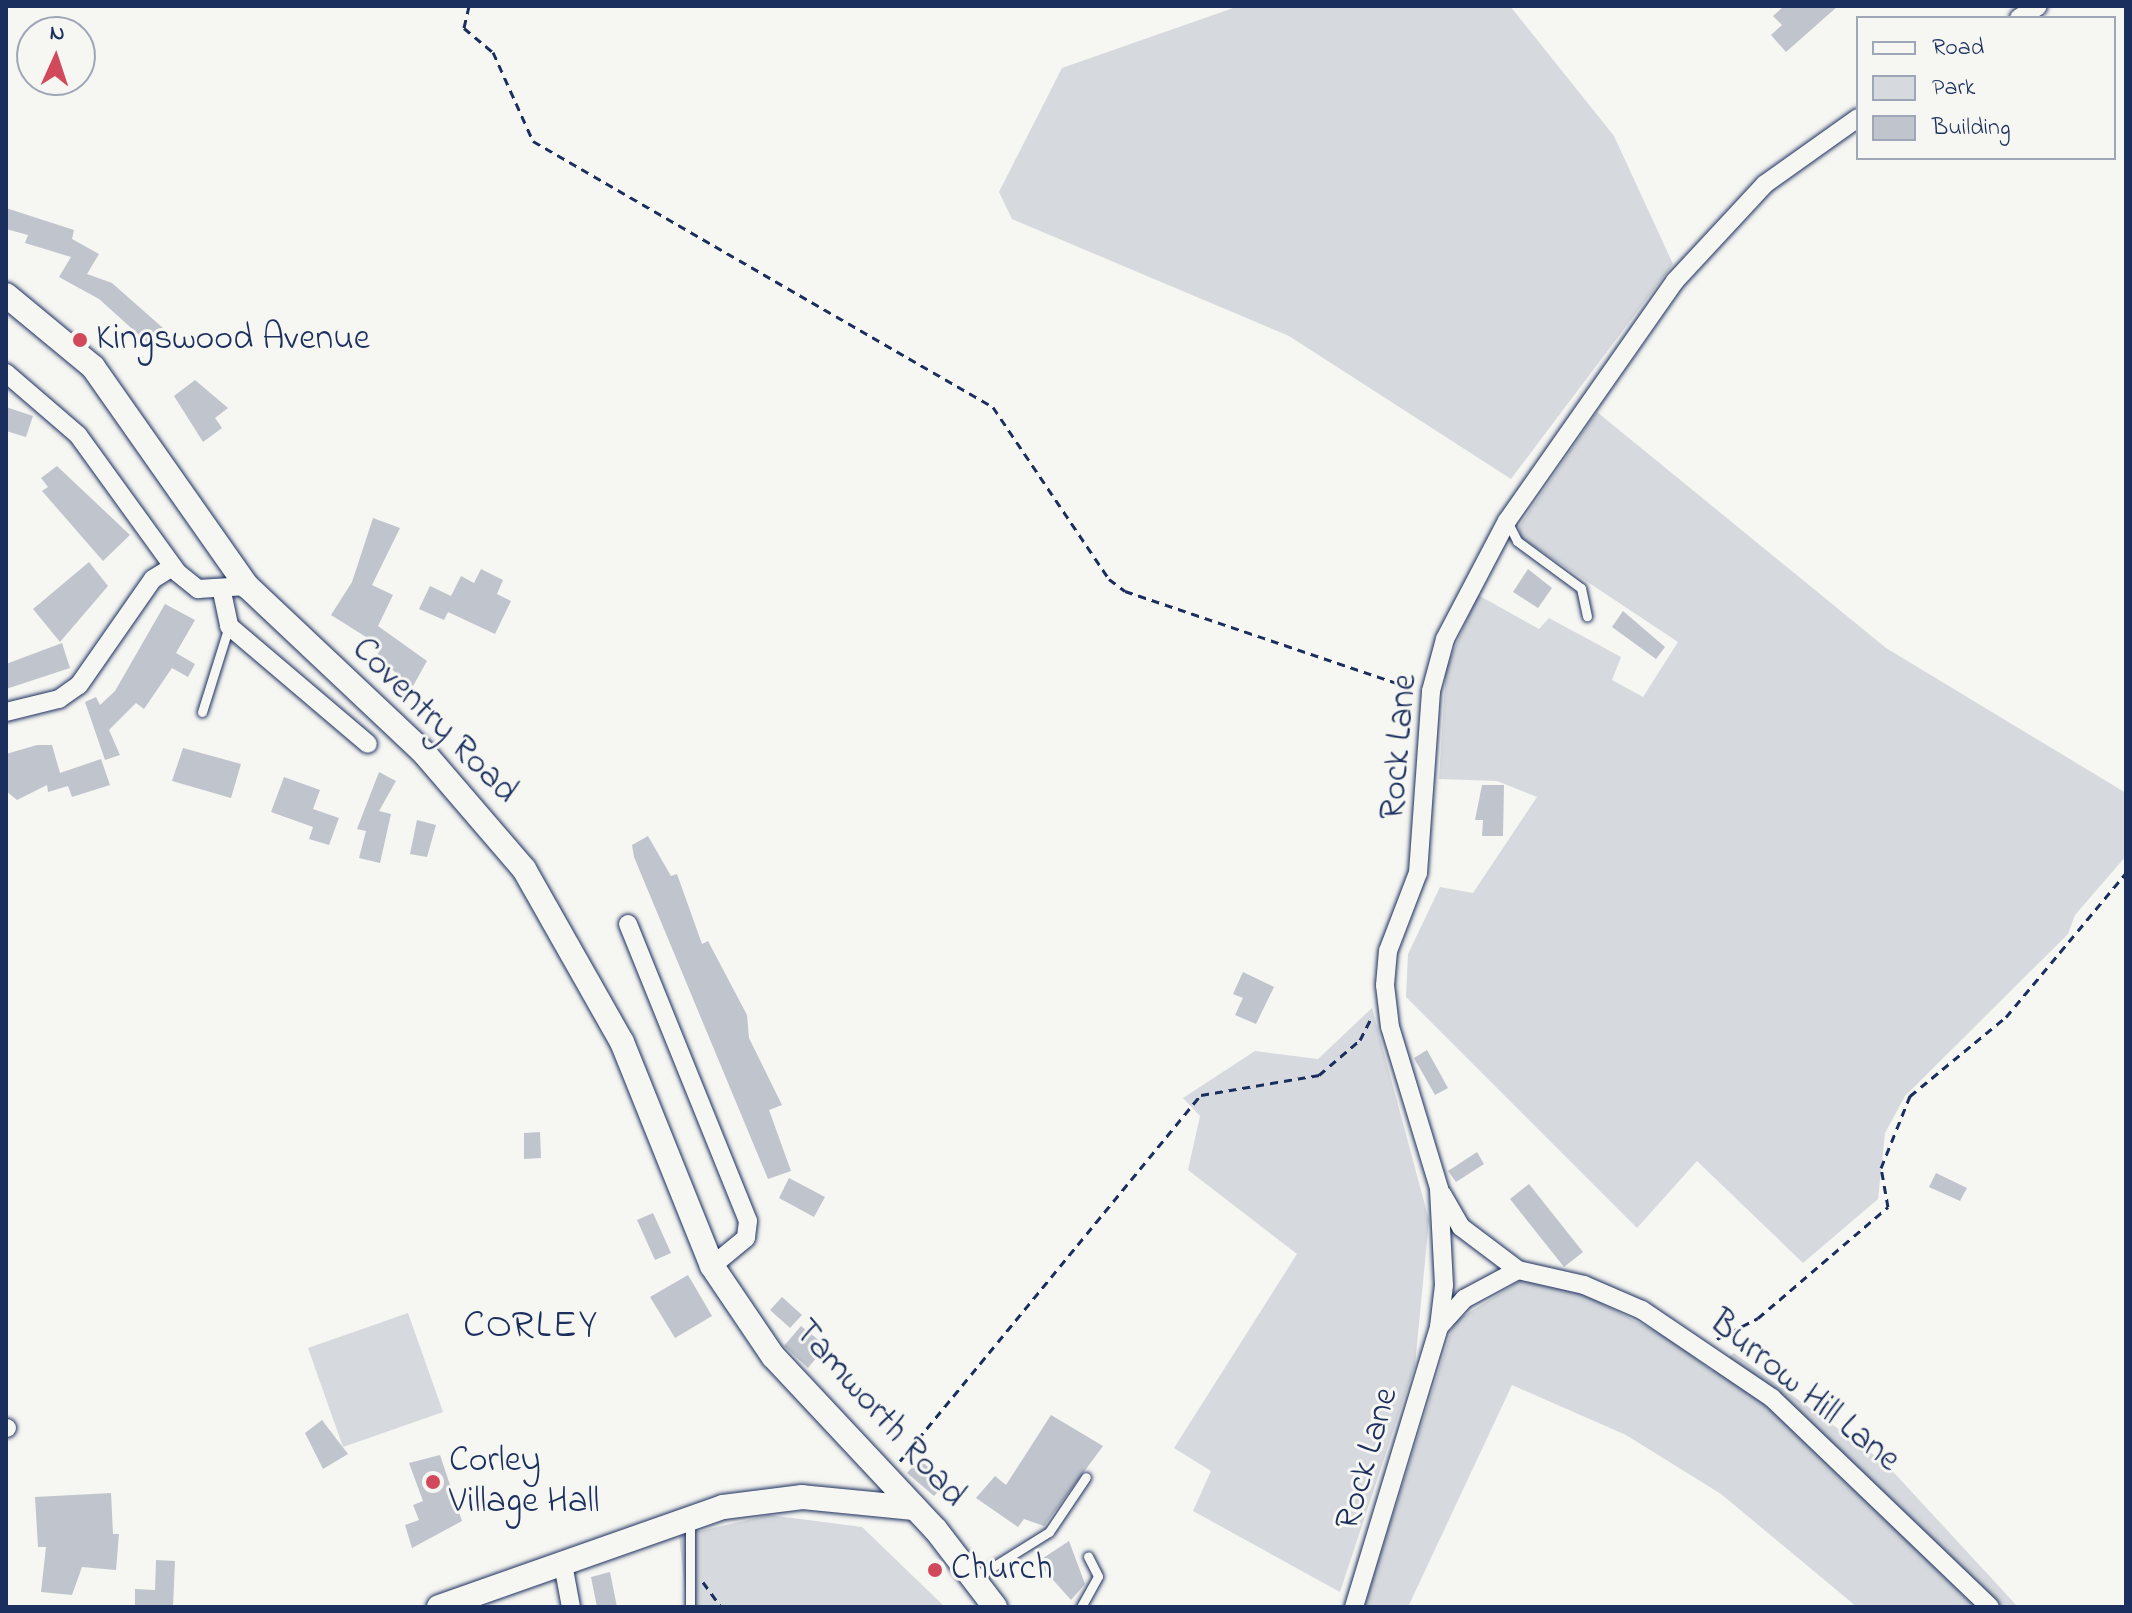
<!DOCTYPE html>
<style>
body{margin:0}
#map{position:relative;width:2132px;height:1613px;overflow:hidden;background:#f6f6f2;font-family:"Indie Flower",sans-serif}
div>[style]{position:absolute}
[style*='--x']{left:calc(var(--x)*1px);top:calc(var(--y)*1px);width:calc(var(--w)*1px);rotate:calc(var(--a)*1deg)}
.green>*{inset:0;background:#d6d9dd}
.building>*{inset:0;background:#c0c4cd}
.path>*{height:3px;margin-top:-1.5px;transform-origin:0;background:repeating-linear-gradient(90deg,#1b2f5e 0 8px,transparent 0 14px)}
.roads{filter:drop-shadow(0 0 2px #1b2f5e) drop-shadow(0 0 2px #1b2f5e)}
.lane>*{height:9px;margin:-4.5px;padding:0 4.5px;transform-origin:4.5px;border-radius:4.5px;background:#f6f6f2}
.street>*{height:18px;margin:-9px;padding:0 9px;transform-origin:9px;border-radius:9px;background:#f6f6f2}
.secondary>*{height:24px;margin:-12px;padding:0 12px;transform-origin:12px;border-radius:12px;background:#f6f6f2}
.dots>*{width:22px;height:22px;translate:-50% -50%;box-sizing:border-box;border:4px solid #f6f6f2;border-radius:50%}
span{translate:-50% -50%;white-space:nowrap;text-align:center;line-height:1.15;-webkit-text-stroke:6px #f6f6f2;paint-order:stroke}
.poi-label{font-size:36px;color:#1b2f5e}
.left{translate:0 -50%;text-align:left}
.street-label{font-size:36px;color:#1b2f5e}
.quarter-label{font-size:40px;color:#1b2f5e;letter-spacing:2px}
.frame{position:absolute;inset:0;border:8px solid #1b2f5e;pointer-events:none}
.legend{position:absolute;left:1856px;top:16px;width:260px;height:144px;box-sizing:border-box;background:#f6f6f2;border:2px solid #9ea6b7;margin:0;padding:10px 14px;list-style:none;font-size:24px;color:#1b2f5e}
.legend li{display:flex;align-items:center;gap:16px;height:40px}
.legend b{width:40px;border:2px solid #9ea6b7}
.north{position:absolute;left:16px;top:16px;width:80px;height:80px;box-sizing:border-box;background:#f6f6f2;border:2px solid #9ea6b7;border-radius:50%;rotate:3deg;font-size:22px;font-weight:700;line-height:32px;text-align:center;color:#1b2f5e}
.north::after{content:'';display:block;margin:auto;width:28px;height:36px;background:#d1495b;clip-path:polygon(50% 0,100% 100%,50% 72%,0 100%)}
</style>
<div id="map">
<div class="green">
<div style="clip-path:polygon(1239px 6px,1510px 6px,1614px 136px,1673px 264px,1511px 479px,1289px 336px,1012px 219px,999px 192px,1062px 68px)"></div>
<div style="clip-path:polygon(1597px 412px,1886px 648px,2126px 793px,2126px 856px,2075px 915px,2068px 934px,1905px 1096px,1885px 1133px,1878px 1199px,1803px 1263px,1697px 1161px,1637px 1228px,1406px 997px,1408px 954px,1440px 887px,1473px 893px,1537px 797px,1497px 781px,1439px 779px,1446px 668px,1478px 595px,1539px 629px,1549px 618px,1621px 657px,1612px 680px,1643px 697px,1678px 642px,1520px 537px,1519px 526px)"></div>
<div style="clip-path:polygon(1372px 1008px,1429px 1220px,1415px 1365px,1340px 1592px,1193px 1511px,1211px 1471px,1174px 1448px,1297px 1254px,1188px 1170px,1200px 1116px,1183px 1098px,1255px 1051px,1318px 1059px)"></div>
<div style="clip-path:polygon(1526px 1277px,1587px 1296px,1672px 1340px,1712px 1371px,1734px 1353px,1885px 1463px,2018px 1607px,1857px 1607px,1721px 1494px,1626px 1435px,1512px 1385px,1408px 1607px,1364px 1607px,1454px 1322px)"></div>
<div style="clip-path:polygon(408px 1313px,443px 1412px,343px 1447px,308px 1348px)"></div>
<div style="clip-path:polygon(769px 1515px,862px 1527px,945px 1607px,687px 1607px,679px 1536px)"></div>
</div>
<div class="building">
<div style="clip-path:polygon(1784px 6px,1838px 6px,1786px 52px,1771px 35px,1782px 25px,1773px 16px)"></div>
<div style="clip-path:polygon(6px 208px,74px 230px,72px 239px,99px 254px,87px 274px,112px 283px,163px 328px,149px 344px,99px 299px,59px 277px,71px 257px,25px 243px,28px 235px,6px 229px)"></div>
<div style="clip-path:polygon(195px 380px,228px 408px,215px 418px,222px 428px,203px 442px,174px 396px)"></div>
<div style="clip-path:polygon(6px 407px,33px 416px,26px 437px,6px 431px)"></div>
<div style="clip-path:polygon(57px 466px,130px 535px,103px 561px,42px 491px,48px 487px,41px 478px)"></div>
<div style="clip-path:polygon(373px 518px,400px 528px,372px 585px,393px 595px,378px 626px,427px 661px,413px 686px,376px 657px,382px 647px,331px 615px,352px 582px)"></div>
<div style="clip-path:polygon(89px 562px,108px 586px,60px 642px,33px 609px)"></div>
<div style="clip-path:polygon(481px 569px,503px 580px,497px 594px,511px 601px,495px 634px,448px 612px,444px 620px,419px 609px,430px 586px,451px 596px,461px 576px,474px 583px)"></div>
<div style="clip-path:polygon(1528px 569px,1552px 588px,1538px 608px,1513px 592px)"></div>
<div style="clip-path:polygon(165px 604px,195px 620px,176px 653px,195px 664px,188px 677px,172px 668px,144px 709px,136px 703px,109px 730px,120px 755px,105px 760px,85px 702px,96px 697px,100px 705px,115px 691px)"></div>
<div style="clip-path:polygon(1623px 611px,1665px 647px,1656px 659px,1612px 627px)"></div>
<div style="clip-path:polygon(62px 643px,70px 668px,6px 689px,6px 664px)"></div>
<div style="clip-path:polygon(37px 745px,52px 745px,60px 773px,101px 759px,110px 785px,72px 797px,68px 786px,48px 792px,47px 785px,17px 800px,6px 791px,6px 754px)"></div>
<div style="clip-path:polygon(183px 748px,241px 764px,231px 798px,172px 781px)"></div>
<div style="clip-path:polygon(379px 772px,396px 781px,379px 811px,391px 814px,380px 863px,359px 858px,366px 831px,357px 829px)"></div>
<div style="clip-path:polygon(284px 777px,320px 790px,313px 809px,339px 818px,329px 845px,309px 839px,313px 827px,271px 812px)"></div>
<div style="clip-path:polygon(1482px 785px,1504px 785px,1503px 836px,1482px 836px,1483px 820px,1475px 820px)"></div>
<div style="clip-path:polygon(417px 820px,436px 825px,427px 857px,410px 854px)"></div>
<div style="clip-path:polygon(648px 836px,671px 876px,677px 874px,702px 944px,708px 941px,747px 1015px,749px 1038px,782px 1105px,769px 1110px,791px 1171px,768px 1179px,634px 857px,632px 845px)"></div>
<div style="clip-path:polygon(1243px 972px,1274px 987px,1256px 1024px,1235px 1015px,1243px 998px,1233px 994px)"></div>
<div style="clip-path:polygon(1427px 1050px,1448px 1088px,1435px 1095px,1414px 1058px)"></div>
<div style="clip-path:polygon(540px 1132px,541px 1158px,524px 1159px,524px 1133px)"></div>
<div style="clip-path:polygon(1477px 1152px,1484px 1164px,1456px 1182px,1448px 1171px)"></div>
<div style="clip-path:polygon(1936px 1173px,1967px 1188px,1960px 1201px,1929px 1187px)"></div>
<div style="clip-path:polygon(789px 1178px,825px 1197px,814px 1217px,779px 1198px)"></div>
<div style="clip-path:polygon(1529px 1184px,1583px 1252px,1564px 1267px,1510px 1199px)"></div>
<div style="clip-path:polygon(653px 1213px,671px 1253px,655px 1260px,637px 1220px)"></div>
<div style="clip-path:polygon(688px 1275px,712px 1316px,675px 1338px,650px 1297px)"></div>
<div style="clip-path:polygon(782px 1297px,802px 1315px,790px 1328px,770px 1310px)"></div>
<div style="clip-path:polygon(801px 1326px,826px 1346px,808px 1368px,784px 1346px)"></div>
<div style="clip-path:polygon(1051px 1415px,1103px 1446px,1044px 1526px,1024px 1519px,1018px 1527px,976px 1498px,995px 1476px,1006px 1485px)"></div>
<div style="clip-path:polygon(322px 1420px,348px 1454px,323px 1469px,305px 1433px)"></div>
<div style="clip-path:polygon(440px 1455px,462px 1521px,412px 1548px,405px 1525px,419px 1520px,413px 1505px,423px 1501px,409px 1463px)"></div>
<div style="clip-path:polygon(919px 1459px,946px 1483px,934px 1496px,907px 1473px)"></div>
<div style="clip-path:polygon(111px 1493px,113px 1534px,119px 1534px,116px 1570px,82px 1567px,72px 1595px,41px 1592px,46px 1547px,38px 1547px,35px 1497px)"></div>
<div style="clip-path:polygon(1069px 1541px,1085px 1584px,1071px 1600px,1037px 1562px)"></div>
<div style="clip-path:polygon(156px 1560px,175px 1561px,173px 1607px,135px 1606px,135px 1589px,155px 1590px)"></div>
<div style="clip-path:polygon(610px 1572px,617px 1607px,597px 1607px,591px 1577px)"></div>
</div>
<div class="path">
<div style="--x:469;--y:6;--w:23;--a:103"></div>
<div style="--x:464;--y:28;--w:38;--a:40"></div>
<div style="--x:493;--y:52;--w:98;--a:65.8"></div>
<div style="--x:533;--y:141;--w:531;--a:30.04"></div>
<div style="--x:993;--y:407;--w:207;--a:56"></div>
<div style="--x:1109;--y:579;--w:20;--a:37"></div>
<div style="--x:1125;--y:591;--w:306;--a:18.7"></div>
<div style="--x:1717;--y:1339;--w:46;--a:-27.1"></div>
<div style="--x:1758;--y:1318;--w:171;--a:-40.5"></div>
<div style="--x:1888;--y:1207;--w:40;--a:-100"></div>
<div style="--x:1881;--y:1168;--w:78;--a:-68.1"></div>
<div style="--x:1910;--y:1096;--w:124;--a:-39.5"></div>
<div style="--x:2006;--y:1017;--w:187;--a:-50.2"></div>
<div style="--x:900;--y:1461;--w:474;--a:-50.6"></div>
<div style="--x:1201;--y:1095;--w:120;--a:-9.6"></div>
<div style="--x:1319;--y:1075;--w:54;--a:-40.5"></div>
<div style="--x:1360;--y:1040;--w:25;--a:-63"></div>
<div style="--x:703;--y:1582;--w:31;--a:54"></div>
</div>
<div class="roads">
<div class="lane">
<div style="--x:1507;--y:521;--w:22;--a:63"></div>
<div style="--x:1517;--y:541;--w:79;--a:36.3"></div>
<div style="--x:1581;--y:588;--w:29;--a:78"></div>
<div style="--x:202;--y:712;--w:90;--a:-72.6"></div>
<div style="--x:690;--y:1520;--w:87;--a:90"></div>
<div style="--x:975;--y:1578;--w:87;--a:-31.9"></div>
<div style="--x:1049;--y:1532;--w:66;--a:-56.1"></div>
<div style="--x:1081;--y:1607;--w:35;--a:-61"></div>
<div style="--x:1098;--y:1576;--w:22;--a:-117"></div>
</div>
<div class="street">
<div style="--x:2019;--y:18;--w:22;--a:-32"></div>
<div style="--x:6;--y:373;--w:95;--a:40.7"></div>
<div style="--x:78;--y:435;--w:170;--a:54.1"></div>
<div style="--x:178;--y:573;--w:26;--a:39"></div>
<div style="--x:198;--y:589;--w:49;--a:-3.5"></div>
<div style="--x:222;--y:592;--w:35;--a:78"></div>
<div style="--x:229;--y:626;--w:182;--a:40.3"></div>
<div style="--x:6;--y:712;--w:55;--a:-13.8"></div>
<div style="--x:59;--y:699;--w:24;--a:-35"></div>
<div style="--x:79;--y:685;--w:129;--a:-55.1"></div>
<div style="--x:153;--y:579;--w:22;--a:-32"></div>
<div style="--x:628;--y:924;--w:320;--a:68"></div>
<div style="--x:748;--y:1221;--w:17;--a:97"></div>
<div style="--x:746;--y:1238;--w:44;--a:140.5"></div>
<div style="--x:1442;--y:1194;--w:38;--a:60"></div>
<div style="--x:1461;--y:1227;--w:71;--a:37"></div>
<div style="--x:1518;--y:1270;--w:68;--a:12.8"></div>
<div style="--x:1584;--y:1285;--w:63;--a:23.3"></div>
<div style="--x:1642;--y:1310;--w:157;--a:34.1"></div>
<div style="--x:1772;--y:1398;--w:302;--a:43.8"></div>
<div style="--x:1439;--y:1327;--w:38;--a:-48"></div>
<div style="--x:1464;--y:1299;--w:61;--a:-28.2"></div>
<div style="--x:6;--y:1428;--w:1;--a:0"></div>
<div style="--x:563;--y:1564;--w:44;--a:79.5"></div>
<div style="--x:1354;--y:1607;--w:293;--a:-73.1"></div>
<div style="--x:1439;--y:1327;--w:42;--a:-83.2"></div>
<div style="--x:1444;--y:1285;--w:97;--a:-93"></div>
<div style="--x:1439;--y:1188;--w:168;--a:-106.9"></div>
<div style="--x:1390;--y:1027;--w:42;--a:-96.8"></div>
<div style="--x:1385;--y:985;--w:34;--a:-85"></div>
<div style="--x:1388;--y:951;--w:84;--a:-69"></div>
<div style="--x:1418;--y:873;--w:182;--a:-85.9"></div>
<div style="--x:1431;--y:691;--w:54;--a:-74.9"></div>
<div style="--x:1445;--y:639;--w:133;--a:-62.3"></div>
<div style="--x:1507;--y:521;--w:293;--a:-55"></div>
<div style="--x:1675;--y:281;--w:132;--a:-47.1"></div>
<div style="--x:1765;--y:184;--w:114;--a:-35.4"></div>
</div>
<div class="secondary">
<div style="--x:6;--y:295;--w:113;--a:39.6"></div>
<div style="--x:93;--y:367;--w:268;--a:54.9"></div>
<div style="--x:247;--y:586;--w:245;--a:43.3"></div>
<div style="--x:425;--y:754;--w:152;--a:49.3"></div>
<div style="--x:524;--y:869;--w:199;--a:60.5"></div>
<div style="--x:622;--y:1042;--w:241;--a:68.1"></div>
<div style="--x:712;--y:1266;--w:109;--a:55.9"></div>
<div style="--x:773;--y:1356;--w:238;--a:46.9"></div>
<div style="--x:936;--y:1530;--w:97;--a:52.5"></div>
<div style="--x:439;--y:1607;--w:301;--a:-19.4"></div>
<div style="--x:723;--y:1507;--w:80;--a:-7.2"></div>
<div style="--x:802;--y:1497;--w:113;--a:5.6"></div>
</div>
</div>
<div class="dots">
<div style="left:80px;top:340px;background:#d1495b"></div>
<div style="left:433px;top:1482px;background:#d1495b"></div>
<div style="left:935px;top:1570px;background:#d1495b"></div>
</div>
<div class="poi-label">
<span class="left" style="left:96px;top:340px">Kingswood Avenue</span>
<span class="left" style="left:449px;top:1482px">Corley<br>Village Hall</span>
<span class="left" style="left:951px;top:1570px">Church</span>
</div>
<div class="street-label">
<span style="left:434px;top:721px;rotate:45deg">Coventry Road</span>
<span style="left:1400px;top:747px;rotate:-85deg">Rock Lane</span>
<span style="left:1804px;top:1392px;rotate:39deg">Burrow Hill Lane</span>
<span style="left:879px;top:1414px;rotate:48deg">Tamworth Road</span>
<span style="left:1368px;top:1459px;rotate:-74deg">Rock Lane</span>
</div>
<div class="quarter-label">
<span style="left:531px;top:1327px">CORLEY</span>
</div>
<div class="frame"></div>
<ul class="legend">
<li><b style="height:10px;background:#f6f6f2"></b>Road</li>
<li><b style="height:22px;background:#d6d9dd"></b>Park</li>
<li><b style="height:22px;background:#c0c4cd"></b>Building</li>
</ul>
<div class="north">N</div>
</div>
